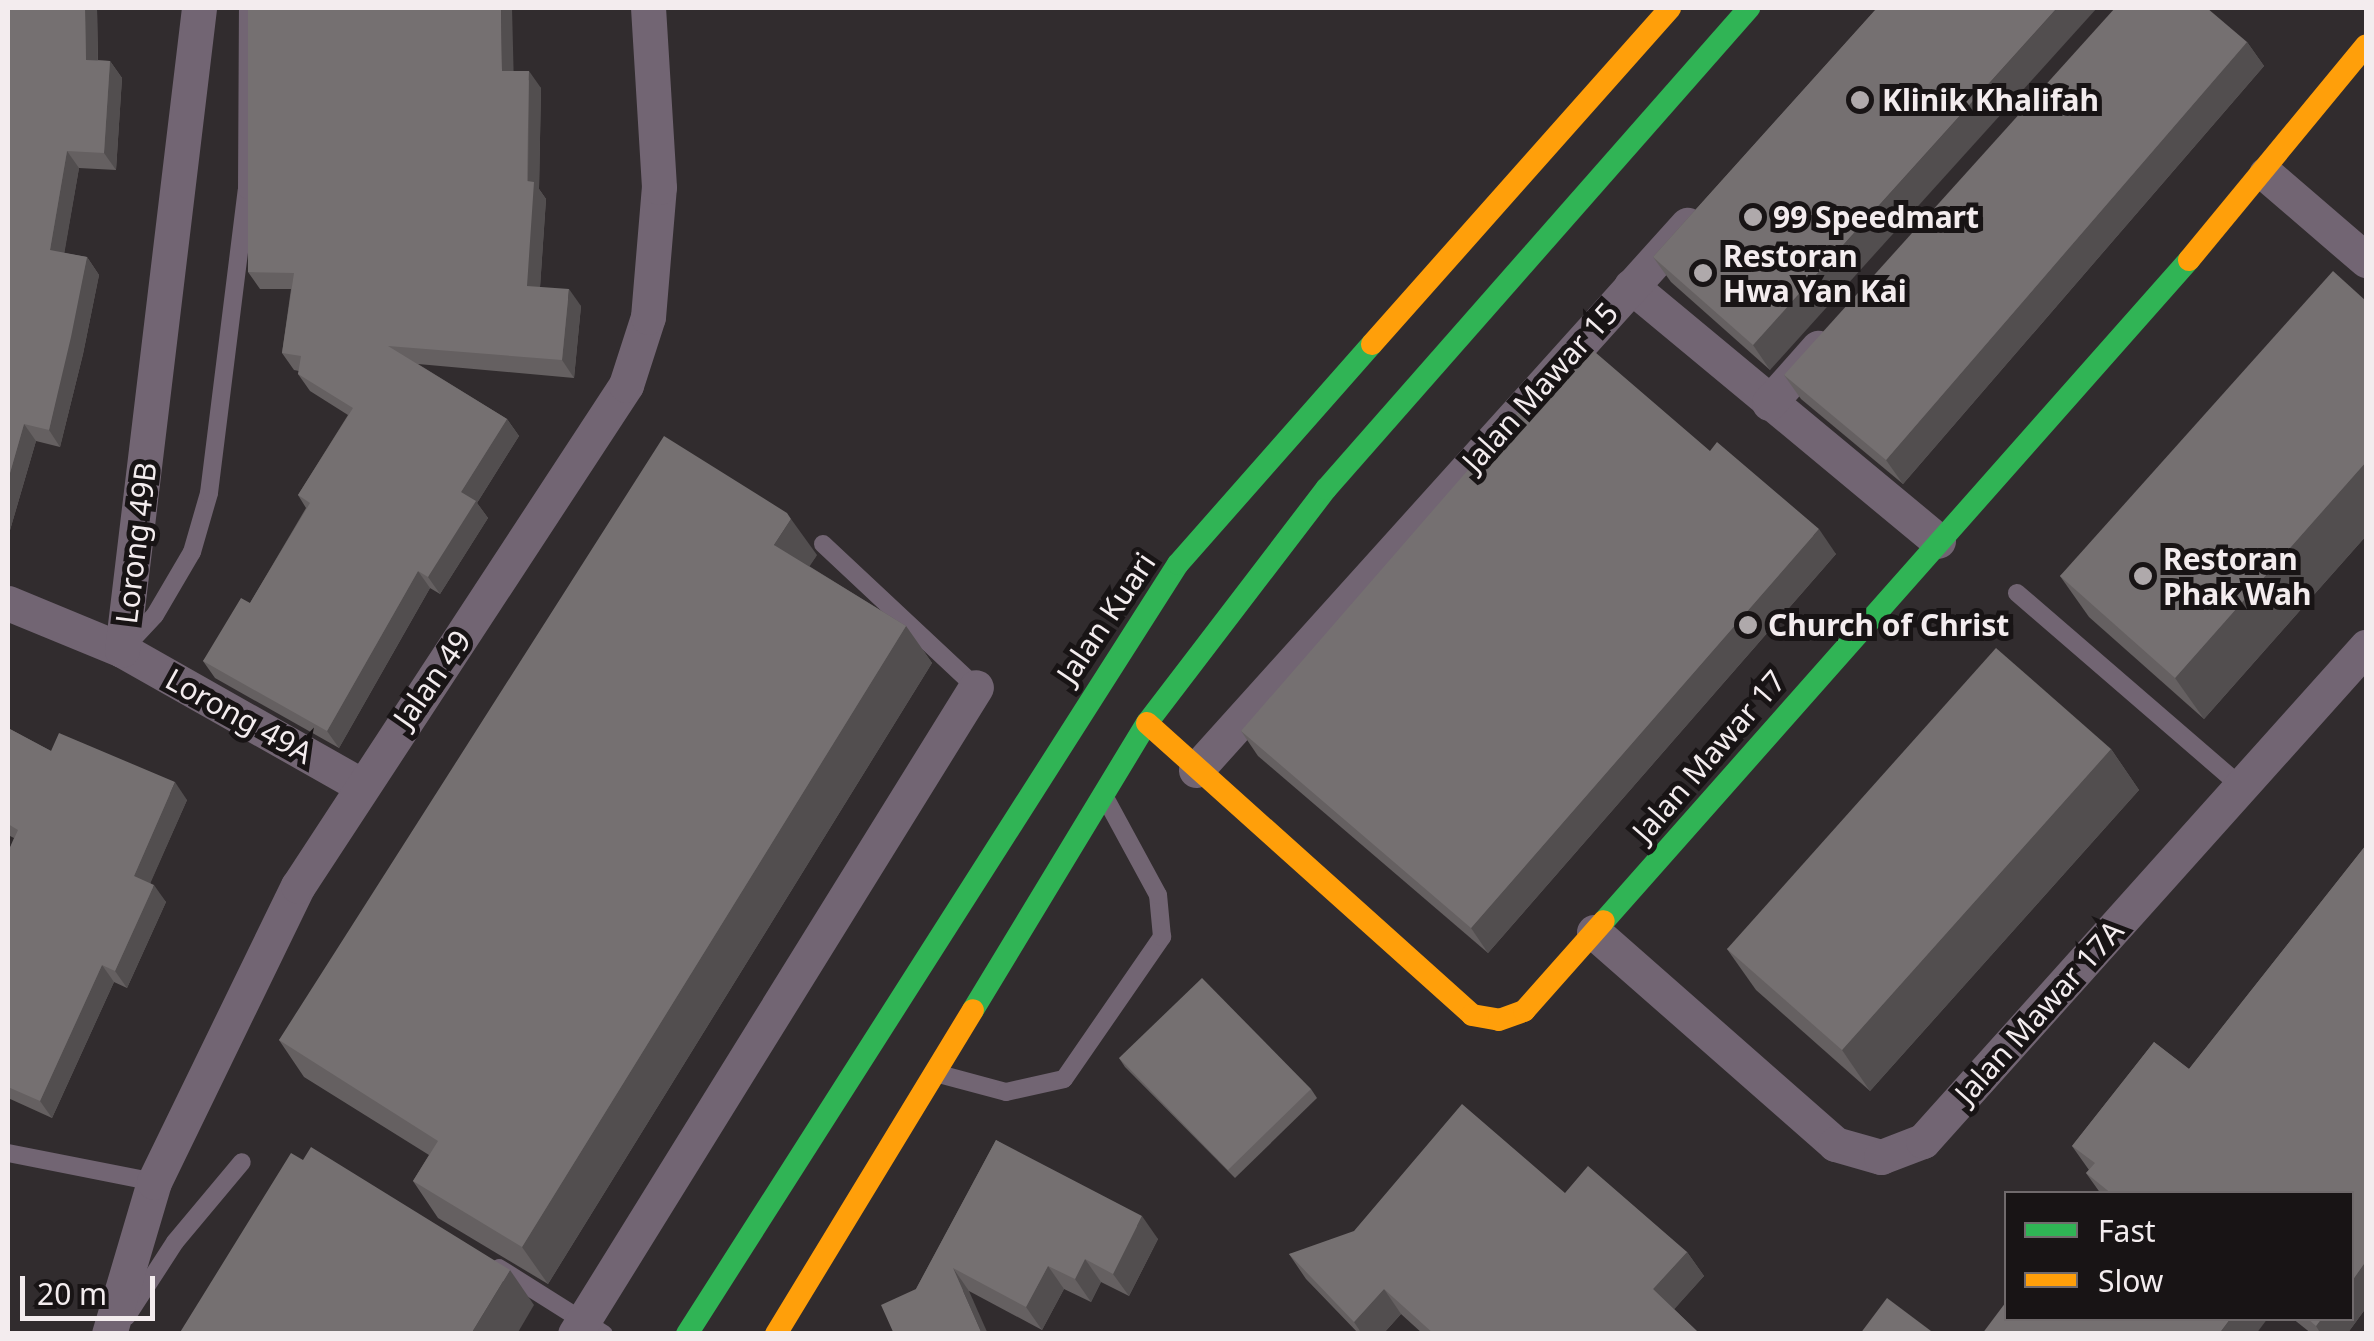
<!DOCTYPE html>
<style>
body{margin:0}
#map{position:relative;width:2374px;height:1341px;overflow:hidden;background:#312c2e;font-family:"Noto Sans",sans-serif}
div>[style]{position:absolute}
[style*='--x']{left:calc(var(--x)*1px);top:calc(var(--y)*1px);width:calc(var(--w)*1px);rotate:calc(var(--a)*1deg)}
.lane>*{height:18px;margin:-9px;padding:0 9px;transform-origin:9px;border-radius:9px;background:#726573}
.street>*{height:35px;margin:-17.5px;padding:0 17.5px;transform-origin:17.5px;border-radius:17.5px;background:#726573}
.fast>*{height:22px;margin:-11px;padding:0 11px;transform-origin:11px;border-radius:11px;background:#30b455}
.slow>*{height:22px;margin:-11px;padding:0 11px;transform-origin:11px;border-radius:11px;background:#ff9f0a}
.wall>*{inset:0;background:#656061}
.shaded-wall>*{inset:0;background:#524e4f}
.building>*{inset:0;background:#757071}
.dots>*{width:28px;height:28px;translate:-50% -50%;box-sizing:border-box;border:5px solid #181415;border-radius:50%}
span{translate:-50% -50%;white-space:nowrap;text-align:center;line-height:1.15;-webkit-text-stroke:10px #181415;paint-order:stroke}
.poi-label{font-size:30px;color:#f3ecee;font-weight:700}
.left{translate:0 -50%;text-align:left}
.street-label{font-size:30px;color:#f3ecee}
.frame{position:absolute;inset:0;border:10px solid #f3ecee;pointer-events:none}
.legend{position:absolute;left:2004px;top:1191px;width:350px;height:130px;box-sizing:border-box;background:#181415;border:2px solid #706a6c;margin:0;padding:12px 18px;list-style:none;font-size:30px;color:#f3ecee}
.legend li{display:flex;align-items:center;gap:20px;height:50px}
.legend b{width:50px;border:2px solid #706a6c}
.scale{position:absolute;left:20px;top:1276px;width:135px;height:45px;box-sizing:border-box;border:5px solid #f3ecee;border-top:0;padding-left:12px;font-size:30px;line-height:35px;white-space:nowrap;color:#f3ecee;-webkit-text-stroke:8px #181415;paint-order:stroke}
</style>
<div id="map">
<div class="lane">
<div style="--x:823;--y:544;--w:209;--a:43.1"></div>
<div style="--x:2017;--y:593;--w:297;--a:40.8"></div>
<div style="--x:126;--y:646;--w:42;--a:-46.9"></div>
<div style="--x:155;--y:615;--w:73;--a:-59.6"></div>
<div style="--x:192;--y:552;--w:61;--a:-73.9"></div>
<div style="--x:209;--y:493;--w:305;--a:-82.9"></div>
<div style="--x:247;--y:190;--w:182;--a:-89.7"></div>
<div style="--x:939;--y:1074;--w:69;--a:15"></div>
<div style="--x:1006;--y:1092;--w:59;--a:-12.6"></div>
<div style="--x:1064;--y:1079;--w:173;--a:-55.4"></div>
<div style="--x:1162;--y:937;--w:42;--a:-95.4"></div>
<div style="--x:1158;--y:895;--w:107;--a:-118.5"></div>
<div style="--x:8;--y:1153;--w:149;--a:11.2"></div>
<div style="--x:499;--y:1268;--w:124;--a:32.2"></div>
<div style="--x:127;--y:1316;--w:88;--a:-57"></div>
<div style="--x:175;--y:1242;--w:104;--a:-50.1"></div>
</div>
<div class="street">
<div style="--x:2266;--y:174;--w:132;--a:40.7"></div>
<div style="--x:1631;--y:286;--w:399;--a:39.7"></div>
<div style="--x:1769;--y:403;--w:74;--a:-48.3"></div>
<div style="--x:8;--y:603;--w:123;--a:22.4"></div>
<div style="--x:122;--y:650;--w:272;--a:29.5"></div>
<div style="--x:122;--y:650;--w:647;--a:-83.16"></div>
<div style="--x:1196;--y:770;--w:734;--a:-47.98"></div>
<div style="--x:1594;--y:932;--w:321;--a:41.3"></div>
<div style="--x:1835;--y:1144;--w:48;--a:15.8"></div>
<div style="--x:1881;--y:1157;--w:45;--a:-20.9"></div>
<div style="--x:1923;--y:1141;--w:664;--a:-48.12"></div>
<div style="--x:109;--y:1334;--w:159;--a:-73.5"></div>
<div style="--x:154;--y:1182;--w:329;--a:-64.1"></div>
<div style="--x:298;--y:886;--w:599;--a:-56.79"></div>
<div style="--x:626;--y:385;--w:71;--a:-72.1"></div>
<div style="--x:648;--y:317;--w:130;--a:-85.2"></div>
<div style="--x:659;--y:187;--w:179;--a:-93.5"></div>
<div style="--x:575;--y:1334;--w:761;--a:-58.21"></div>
</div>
<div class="fast">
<div style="--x:1604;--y:921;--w:883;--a:-48.49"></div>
<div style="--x:973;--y:1010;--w:336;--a:-58.8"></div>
<div style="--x:1147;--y:723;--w:295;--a:-52.6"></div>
<div style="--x:1326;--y:489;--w:641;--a:-48.67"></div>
<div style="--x:687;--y:1334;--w:913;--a:-57.48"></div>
<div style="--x:1178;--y:564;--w:293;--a:-48.6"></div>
</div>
<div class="slow">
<div style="--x:2189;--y:260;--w:278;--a:-50.5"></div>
<div style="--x:1372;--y:344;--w:449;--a:-48.4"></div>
<div style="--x:1147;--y:723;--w:437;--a:41.9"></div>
<div style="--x:1472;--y:1015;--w:27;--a:10"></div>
<div style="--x:1499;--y:1020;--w:27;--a:-20"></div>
<div style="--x:1524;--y:1011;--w:120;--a:-48.4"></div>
<div style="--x:776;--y:1334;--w:379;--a:-58.7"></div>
</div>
<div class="wall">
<div style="clip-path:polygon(8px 8px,97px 8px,98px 60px,110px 61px,122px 78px,116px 170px,79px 168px,64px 253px,87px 257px,99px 275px,83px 354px,60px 447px,36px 441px,8px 537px)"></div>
<div style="clip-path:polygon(1877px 8px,1770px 370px,1671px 282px,1653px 257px)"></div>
<div style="clip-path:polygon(2247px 42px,2264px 66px,1903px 484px,1801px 399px,1784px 375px)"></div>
<div style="clip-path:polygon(514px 71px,541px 88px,539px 189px,546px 199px,540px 287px,581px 306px,574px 378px,418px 364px,507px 419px,519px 436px,477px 503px,488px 518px,440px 594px,430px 588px,339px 748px,215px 678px,203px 661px,250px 603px,306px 508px,298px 495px,348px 415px,310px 391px,298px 374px,299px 371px,294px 370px,282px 353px,291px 289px,260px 289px,248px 272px)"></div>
<div style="clip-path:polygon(2366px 301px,2366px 536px,2204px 719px,2089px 617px,2060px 576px)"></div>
<div style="clip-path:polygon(1710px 451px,1836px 554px,1488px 953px,1258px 756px,1241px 731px)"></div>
<div style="clip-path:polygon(817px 555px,809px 566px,906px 626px,932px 663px,548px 1284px,438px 1218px,413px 1181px,429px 1155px,304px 1077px,279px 1040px)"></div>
<div style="clip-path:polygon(8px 728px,51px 751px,187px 800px,150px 883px,166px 902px,127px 988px,114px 982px,52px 1118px,8px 1098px,8px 852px,14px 838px,8px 835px)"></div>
<div style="clip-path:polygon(2111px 749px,2139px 790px,1870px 1091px,1756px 990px,1727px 949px)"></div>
<div style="clip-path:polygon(2366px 845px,2366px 1308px,2347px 1334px,2312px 1334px,2292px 1318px,2352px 1318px,2352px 1194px,2101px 1194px,2086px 1173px,2089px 1170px,2072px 1146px,2154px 1042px,2189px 1069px)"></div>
<div style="clip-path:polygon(1119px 1058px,1311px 1089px,1317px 1098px,1235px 1178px,1125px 1067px)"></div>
<div style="clip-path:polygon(996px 1140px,1158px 1239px,1129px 1296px,1101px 1282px,1091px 1302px,1064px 1289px,1042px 1330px,969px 1291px,916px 1289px)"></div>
<div style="clip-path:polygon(1565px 1193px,1687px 1252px,1704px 1276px,1674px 1309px,1700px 1334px,1423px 1334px,1401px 1314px,1383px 1334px,1359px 1334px,1306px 1279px,1289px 1254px)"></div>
</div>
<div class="shaded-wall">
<div style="clip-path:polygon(85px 8px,97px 8px,98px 77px,86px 60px)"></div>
<div style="clip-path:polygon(501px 8px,512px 8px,514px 88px,502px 71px)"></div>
<div style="clip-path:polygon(2057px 8px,2097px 8px,1770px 370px,1753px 345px)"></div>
<div style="clip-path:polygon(2247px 42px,2264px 66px,1903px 484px,1886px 460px)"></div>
<div style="clip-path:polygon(110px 61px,122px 78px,116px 170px,104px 153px)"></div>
<div style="clip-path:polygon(529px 71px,541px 88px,539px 189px,546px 199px,539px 303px,527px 286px)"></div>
<div style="clip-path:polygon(67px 151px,79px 168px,62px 267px,50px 250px)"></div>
<div style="clip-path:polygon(87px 257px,99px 275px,83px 354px,60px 447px,49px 430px)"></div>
<div style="clip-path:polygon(569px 289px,581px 306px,574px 378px,562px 360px)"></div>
<div style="clip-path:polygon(507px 419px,519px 436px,477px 503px,488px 518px,440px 594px,428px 577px,461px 492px)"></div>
<div style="clip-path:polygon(24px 424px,36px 441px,8px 537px,8px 480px)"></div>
<div style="clip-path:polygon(2366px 462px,2366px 536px,2204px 719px,2175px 678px)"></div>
<div style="clip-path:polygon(791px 519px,817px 555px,800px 581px,774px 545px)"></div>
<div style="clip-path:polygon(1819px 529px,1836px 554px,1488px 953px,1471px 928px)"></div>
<div style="clip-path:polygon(418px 571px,430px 588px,339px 748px,327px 731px)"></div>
<div style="clip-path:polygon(906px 626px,932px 663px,548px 1284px,522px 1247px)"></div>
<div style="clip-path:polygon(2111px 749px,2139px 790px,1870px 1091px,1842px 1050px)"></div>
<div style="clip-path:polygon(175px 782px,187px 800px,146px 893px,134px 876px)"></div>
<div style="clip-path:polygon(154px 885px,166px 902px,127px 988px,115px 971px)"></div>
<div style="clip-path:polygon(102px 965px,114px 982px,52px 1118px,40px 1101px)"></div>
<div style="clip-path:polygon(1142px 1216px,1158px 1239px,1129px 1296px,1113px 1274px)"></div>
<div style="clip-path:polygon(1687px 1252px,1704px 1276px,1670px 1314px,1653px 1289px)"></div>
<div style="clip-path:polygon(1085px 1259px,1101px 1282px,1091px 1302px,1075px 1279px)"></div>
<div style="clip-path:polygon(2366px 1261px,2366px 1308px,2347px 1334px,2321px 1334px,2316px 1326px,2322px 1318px,2352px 1318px,2352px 1281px)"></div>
<div style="clip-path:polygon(1048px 1266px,1064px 1289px,1042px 1330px,1026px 1307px)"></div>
<div style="clip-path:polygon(953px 1268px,969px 1291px,988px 1334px,982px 1334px)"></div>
<div style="clip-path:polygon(510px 1270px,534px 1305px,517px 1334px,471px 1334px)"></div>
<div style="clip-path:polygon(1384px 1289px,1401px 1314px,1383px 1334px,1362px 1334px,1354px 1322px)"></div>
<div style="clip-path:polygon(2231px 1318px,2268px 1318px,2256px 1334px,2219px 1334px)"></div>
</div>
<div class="building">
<div style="clip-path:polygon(8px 8px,85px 8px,86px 60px,110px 61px,104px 153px,67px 151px,50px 250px,87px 257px,71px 337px,49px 430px,24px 424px,8px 480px)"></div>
<div style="clip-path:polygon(248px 8px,501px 8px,502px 71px,529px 71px,527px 181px,534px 182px,527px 286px,569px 289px,562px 360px,388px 346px,507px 419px,461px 492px,476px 501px,428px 577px,418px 571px,327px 731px,203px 661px,241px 598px,250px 603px,310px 503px,298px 495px,353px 408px,298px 374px,301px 356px,282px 353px,294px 273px,248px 272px)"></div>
<div style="clip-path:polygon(1877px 8px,2057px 8px,1753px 345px,1653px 257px)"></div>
<div style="clip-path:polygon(2115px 8px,2207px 8px,2247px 42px,1886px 460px,1784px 375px)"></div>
<div style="clip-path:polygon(2333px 271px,2366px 301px,2366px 462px,2175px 678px,2060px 576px)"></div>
<div style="clip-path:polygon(1581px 340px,1710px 451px,1717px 442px,1819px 529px,1471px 928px,1241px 731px)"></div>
<div style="clip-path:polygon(664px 436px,787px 513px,791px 519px,774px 545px,906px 626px,522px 1247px,413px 1181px,438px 1141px,279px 1040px)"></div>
<div style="clip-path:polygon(1996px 648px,2111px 749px,1842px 1050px,1727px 949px)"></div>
<div style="clip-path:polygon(8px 728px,51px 751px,59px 733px,175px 782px,134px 876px,154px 885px,115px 971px,102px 965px,40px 1101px,8px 1087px,8px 852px,18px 830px,8px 824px)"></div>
<div style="clip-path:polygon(2366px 845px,2366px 1261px,2352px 1281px,2352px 1194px,2112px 1194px,2086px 1173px,2095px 1163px,2072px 1146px,2154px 1042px,2189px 1069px)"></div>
<div style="clip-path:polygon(1202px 978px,1311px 1089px,1228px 1170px,1119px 1058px)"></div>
<div style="clip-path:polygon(1462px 1104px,1565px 1193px,1588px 1166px,1687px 1252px,1653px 1289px,1700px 1334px,1434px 1334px,1384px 1289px,1354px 1322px,1289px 1254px,1354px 1231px)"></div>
<div style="clip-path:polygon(996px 1140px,1142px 1216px,1113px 1274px,1085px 1259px,1075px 1279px,1048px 1266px,1026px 1307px,953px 1268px,982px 1334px,894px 1334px,881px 1305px,916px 1289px)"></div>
<div style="clip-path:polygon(311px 1147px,510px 1270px,471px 1334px,179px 1334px,291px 1153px,303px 1160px)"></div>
<div style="clip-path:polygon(1887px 1298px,1935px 1334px,1860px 1334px)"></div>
<div style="clip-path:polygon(2006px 1302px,2006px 1318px,2231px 1318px,2219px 1334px,1982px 1334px)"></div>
<div style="clip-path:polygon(2307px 1318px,2322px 1318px,2316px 1326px)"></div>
</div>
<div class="dots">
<div style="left:1860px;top:100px;background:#afa9ab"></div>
<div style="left:1753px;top:217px;background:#afa9ab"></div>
<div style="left:1703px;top:273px;background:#afa9ab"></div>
<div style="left:2143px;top:576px;background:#afa9ab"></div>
<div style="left:1748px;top:625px;background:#afa9ab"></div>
</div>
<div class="poi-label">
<span class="left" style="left:1882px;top:100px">Klinik Khalifah</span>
<span class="left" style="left:1773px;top:217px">99 Speedmart</span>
<span class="left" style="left:1723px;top:273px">Restoran<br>Hwa Yan Kai</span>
<span class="left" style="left:2163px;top:576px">Restoran<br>Phak Wah</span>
<span class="left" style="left:1768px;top:625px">Church of Christ</span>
</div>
<div class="street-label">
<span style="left:1540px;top:387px;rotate:-48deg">Jalan Mawar 15</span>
<span style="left:136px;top:543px;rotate:-83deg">Lorong 49B</span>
<span style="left:1106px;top:618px;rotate:-56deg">Jalan Kuari</span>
<span style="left:432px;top:679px;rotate:-55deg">Jalan 49</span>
<span style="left:239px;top:716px;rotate:29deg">Lorong 49A</span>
<span style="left:1709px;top:756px;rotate:-49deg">Jalan Mawar 17</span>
<span style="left:2039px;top:1012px;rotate:-48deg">Jalan Mawar 17A</span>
</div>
<div class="frame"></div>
<ul class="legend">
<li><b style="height:12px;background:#30b455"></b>Fast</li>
<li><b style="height:12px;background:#ff9f0a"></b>Slow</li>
</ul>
<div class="scale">20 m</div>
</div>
